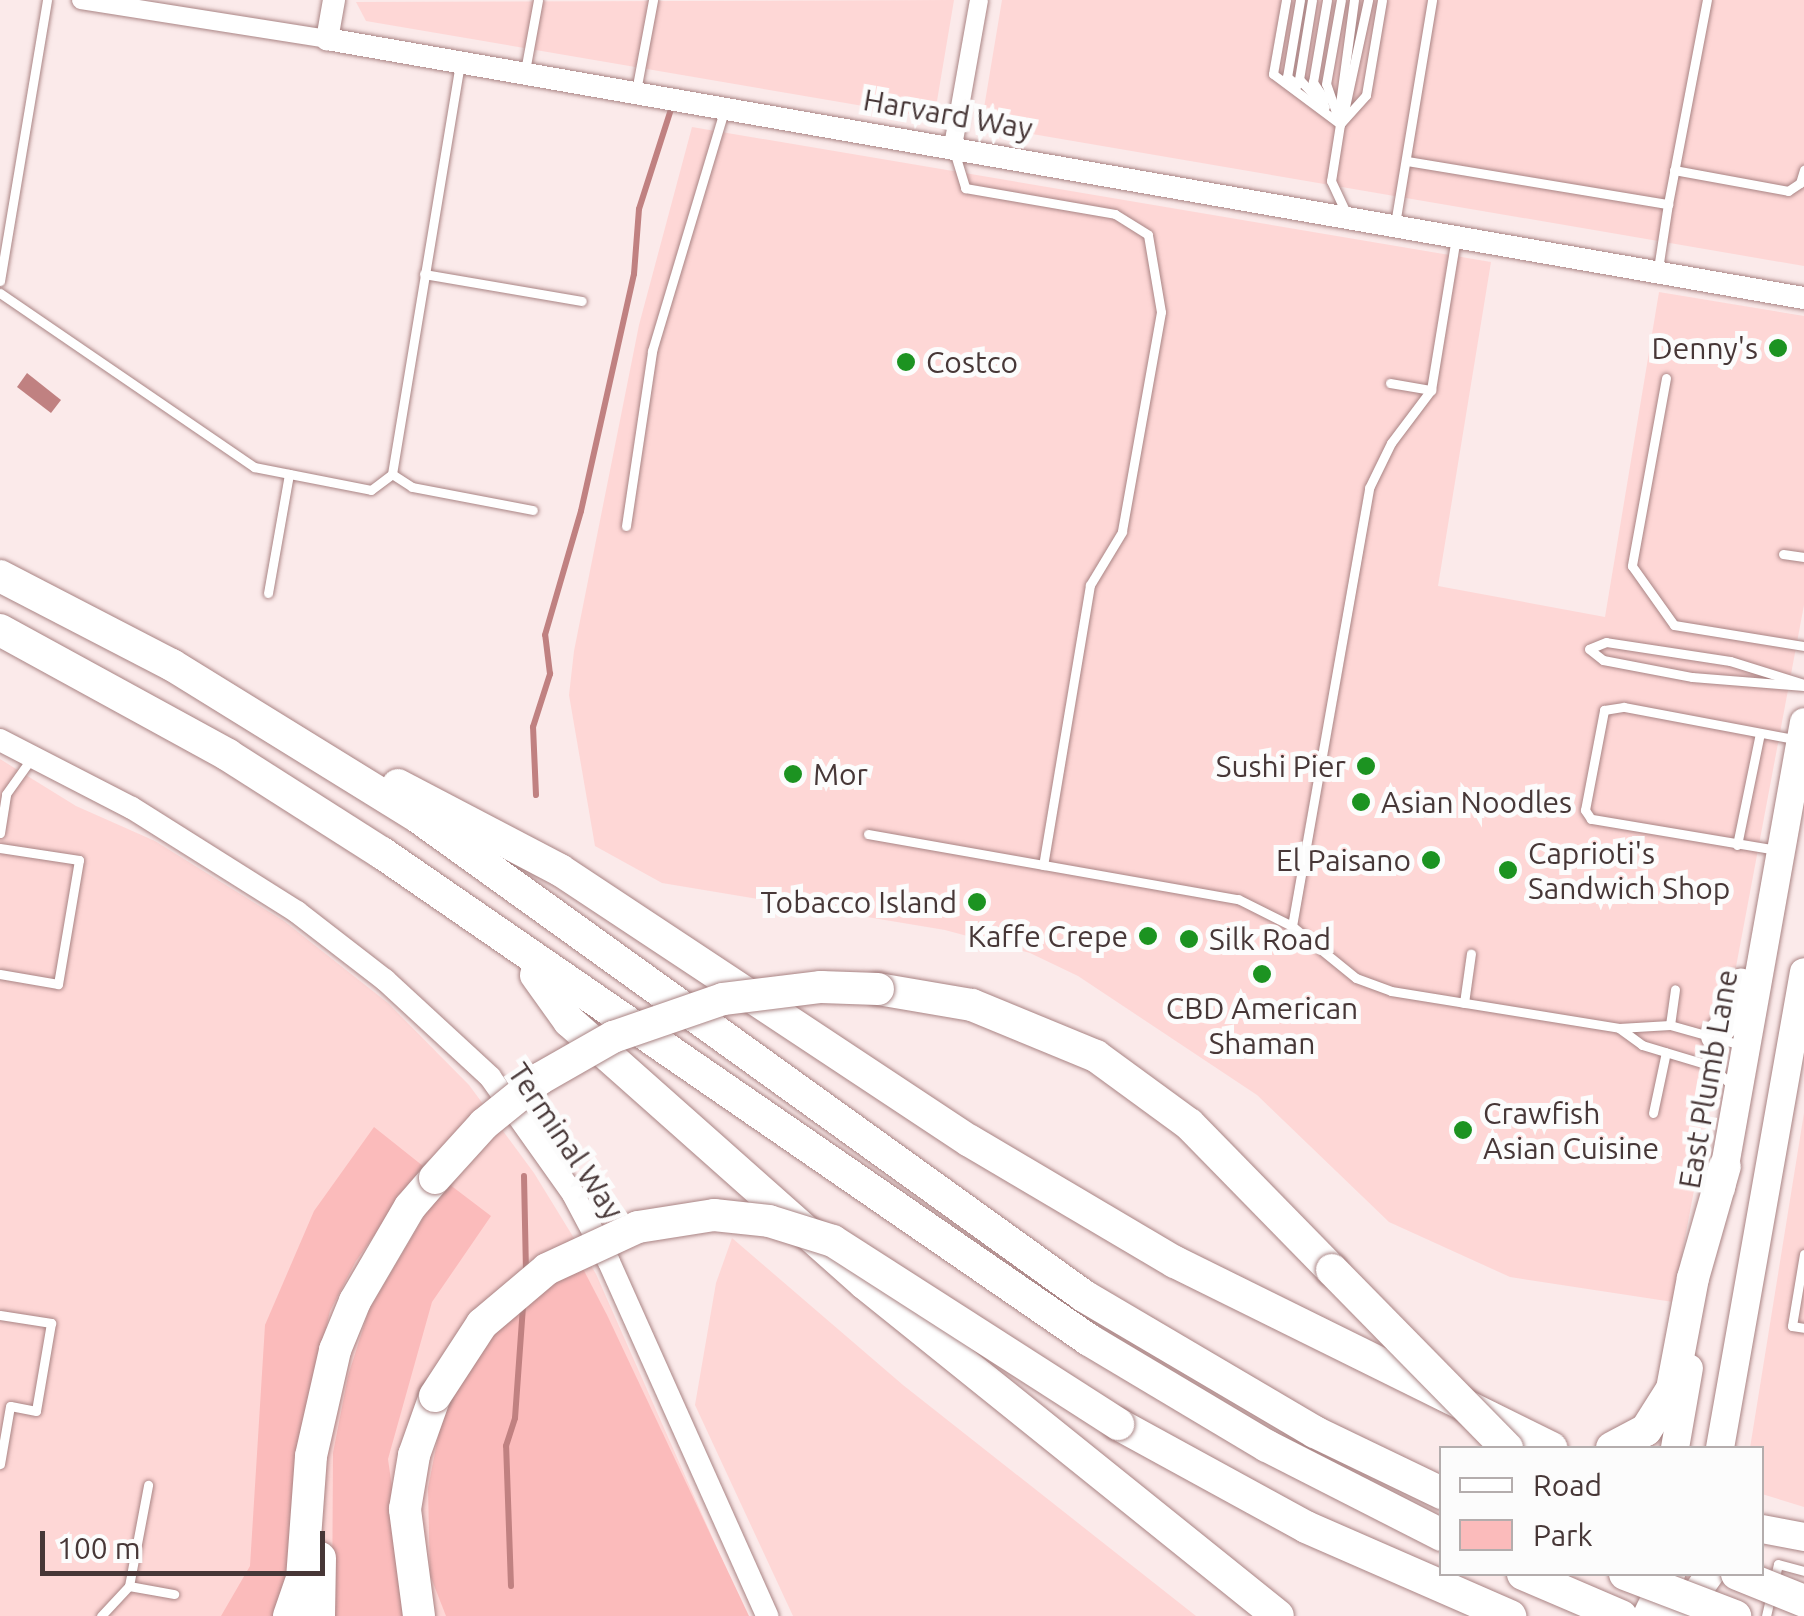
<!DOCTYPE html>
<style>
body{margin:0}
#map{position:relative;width:1804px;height:1616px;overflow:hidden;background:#fbeaea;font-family:Ubuntu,sans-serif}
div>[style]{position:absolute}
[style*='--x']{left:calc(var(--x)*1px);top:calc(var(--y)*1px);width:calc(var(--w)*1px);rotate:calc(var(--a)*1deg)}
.built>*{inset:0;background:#fed7d6}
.green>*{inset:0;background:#fbbbbb}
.water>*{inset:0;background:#c08181}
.stream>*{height:6px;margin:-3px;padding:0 3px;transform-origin:3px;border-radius:3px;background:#c08181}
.roads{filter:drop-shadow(0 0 2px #a98484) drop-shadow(0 0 2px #a98484)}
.service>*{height:9px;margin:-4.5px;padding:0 4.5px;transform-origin:4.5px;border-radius:4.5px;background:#fff}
.minor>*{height:18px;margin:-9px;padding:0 9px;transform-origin:9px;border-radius:9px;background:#fff}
.tertiary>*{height:22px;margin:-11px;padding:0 11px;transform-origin:11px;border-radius:11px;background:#fff}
.primary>*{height:28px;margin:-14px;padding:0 14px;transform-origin:14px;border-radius:14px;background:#fff}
.motorway>*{height:32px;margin:-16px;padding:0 16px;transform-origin:16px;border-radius:16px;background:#fff}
.bridges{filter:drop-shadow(0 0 2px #a98484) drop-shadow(0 0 2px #a98484)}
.motorway-bridge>*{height:32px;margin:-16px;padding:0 16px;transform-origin:16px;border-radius:16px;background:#fff}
.dots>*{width:28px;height:28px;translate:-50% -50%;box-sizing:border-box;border:5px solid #fcfcfc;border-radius:50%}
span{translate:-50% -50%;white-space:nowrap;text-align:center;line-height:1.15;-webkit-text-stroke:10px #fcfcfc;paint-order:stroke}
.street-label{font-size:30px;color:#473737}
.poi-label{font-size:30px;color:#473737}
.right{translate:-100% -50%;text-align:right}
.left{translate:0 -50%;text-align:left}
.legend{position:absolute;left:1439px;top:1446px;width:325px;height:130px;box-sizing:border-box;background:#fcfcfc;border:2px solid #b4adad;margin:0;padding:12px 18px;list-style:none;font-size:30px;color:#473737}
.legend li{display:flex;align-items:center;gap:20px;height:50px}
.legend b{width:50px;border:2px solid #b4adad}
.scale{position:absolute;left:40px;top:1531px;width:285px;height:45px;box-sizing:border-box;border:5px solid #473737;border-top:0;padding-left:12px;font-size:30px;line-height:35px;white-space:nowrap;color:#473737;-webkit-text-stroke:8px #fcfcfc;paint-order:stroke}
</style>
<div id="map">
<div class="built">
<div style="clip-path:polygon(954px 0,937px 101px,916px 115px,366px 21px,356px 2px)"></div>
<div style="clip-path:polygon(1002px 0,1804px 0,1804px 266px,997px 128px,984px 108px)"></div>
<div style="clip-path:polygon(692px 127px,1491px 262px,1438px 586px,1605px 617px,1659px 292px,1804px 316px,1804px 605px,1673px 1302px,1510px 1277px,1389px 1222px,1257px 1095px,1078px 976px,1030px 953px,945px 930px,662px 883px,595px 846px,569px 695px,574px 651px,639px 325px)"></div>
<div style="clip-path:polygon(0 759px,76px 806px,155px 841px,284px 921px,388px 1003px,469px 1085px,534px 1173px,596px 1274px,747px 1616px,0 1616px)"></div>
<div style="clip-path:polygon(1804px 1113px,1804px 1507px,1762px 1494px,1762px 1448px,1750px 1448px)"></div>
<div style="clip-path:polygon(732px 1238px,903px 1385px,1196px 1616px,793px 1616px,695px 1405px,716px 1283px)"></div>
</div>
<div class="green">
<div style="clip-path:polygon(374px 1127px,423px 1166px,356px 1261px,330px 1311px,301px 1434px,299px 1543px,276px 1616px,221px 1616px,250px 1566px,265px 1325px,314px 1211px)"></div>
<div style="clip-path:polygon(445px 1181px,491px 1216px,432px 1302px,388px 1459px,410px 1616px,332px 1616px,333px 1453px,348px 1376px,369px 1310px)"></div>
<div style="clip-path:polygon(579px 1261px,607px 1315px,749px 1616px,446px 1616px,430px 1575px,428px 1488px,441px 1422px,471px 1360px,505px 1318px)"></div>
</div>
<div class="water">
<div style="clip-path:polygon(27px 373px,61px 400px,51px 413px,17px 387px)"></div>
</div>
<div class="stream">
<div style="--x:536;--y:795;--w:68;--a:-92.5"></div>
<div style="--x:533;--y:727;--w:56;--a:-72.2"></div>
<div style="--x:550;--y:674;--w:39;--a:-97"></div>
<div style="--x:545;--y:635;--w:129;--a:-73.8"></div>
<div style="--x:581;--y:511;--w:243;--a:-77.4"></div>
<div style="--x:634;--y:274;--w:65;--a:-85.6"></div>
<div style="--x:639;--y:209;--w:108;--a:-72.2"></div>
<div style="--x:524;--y:1176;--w:93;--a:88.8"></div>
<div style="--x:511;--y:1586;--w:140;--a:-92"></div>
<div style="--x:506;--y:1446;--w:29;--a:-72"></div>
<div style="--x:515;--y:1418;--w:111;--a:-85.9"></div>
</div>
<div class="roads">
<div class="service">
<div style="--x:1286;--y:0;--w:75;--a:100"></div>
<div style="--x:1273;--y:74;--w:84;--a:36.7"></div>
<div style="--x:1312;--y:0;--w:80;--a:99.3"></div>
<div style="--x:1299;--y:79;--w:38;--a:47"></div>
<div style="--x:525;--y:71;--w:72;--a:-79.6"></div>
<div style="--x:1297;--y:85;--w:13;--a:-141"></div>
<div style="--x:1287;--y:77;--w:78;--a:-80.4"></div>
<div style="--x:636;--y:91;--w:93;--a:-79.4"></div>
<div style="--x:1325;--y:100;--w:22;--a:-124"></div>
<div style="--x:1313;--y:82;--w:83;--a:-80.3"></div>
<div style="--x:1339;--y:111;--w:112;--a:-82.3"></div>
<div style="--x:1343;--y:116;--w:119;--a:-77.8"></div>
<div style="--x:1339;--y:121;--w:39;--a:-109"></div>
<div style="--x:1326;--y:84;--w:85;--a:-79.9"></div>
<div style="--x:954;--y:151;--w:39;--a:73"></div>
<div style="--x:965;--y:188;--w:152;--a:9.8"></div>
<div style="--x:1115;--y:214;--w:39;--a:32"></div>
<div style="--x:1148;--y:235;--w:78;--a:80.4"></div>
<div style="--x:1161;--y:312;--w:223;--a:100.1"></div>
<div style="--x:1122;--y:532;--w:62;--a:121.1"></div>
<div style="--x:1090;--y:585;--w:284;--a:99.5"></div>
<div style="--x:1407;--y:161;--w:265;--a:9.4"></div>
<div style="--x:1668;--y:204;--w:208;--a:-79.2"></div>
<div style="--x:1674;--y:170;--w:116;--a:10.4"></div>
<div style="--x:1788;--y:191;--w:14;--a:-34"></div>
<div style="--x:1800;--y:183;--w:14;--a:-73"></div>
<div style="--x:1347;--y:215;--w:38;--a:-115"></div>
<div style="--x:1331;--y:181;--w:58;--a:-81"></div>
<div style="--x:1340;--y:124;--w:39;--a:-48"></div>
<div style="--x:1366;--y:95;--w:96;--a:-80.4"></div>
<div style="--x:1395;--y:224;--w:227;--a:-80.6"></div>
<div style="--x:1658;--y:269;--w:66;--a:-81.3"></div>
<div style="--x:424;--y:274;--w:160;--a:9.7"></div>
<div style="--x:0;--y:281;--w:285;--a:-80.5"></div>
<div style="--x:0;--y:293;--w:308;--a:34.4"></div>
<div style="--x:254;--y:467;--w:119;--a:11.1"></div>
<div style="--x:371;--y:490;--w:26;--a:-37"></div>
<div style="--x:392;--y:474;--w:416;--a:-80.6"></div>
<div style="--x:1666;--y:378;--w:191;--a:100.3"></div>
<div style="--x:1632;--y:566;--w:72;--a:54.6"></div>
<div style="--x:1674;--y:625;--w:132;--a:9.2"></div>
<div style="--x:1390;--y:383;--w:42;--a:9.7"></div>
<div style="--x:392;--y:474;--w:24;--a:33"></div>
<div style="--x:412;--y:487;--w:123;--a:10.8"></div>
<div style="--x:626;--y:526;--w:177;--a:-81.5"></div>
<div style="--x:652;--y:351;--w:251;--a:-73.3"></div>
<div style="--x:1783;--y:554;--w:21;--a:8"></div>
<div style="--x:268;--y:593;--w:121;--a:-80"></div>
<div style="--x:1804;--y:684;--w:77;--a:-162.7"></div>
<div style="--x:1730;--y:661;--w:125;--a:-171.3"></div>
<div style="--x:1606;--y:642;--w:18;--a:158"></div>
<div style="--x:1589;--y:649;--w:18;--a:38"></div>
<div style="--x:1603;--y:660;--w:91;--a:10.8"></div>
<div style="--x:1692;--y:677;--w:112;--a:4.6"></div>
<div style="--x:0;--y:833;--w:39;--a:-81"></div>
<div style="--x:6;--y:794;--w:43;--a:-54.5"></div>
<div style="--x:868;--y:834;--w:376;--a:10"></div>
<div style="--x:1238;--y:899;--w:60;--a:26.6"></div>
<div style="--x:1292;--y:926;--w:82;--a:39.1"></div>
<div style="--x:1356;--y:978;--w:37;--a:20"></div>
<div style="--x:1391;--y:991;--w:231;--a:9.2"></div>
<div style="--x:1619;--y:1028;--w:51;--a:-3.4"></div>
<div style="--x:1670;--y:1025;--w:74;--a:15.7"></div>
<div style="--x:1737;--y:845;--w:114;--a:-78.4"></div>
<div style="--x:0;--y:848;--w:80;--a:8.6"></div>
<div style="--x:79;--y:860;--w:126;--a:99.6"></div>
<div style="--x:58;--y:984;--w:59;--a:-170.2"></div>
<div style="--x:1777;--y:850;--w:189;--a:-170.5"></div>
<div style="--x:1591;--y:819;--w:11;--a:-124"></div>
<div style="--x:1585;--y:810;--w:102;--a:-79.2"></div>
<div style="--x:1604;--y:710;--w:20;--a:-9"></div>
<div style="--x:1624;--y:707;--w:177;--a:10.7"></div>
<div style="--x:1292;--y:926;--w:445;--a:-80"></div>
<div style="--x:1369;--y:488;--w:50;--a:-63.9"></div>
<div style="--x:1391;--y:443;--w:66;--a:-53"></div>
<div style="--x:1431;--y:390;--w:155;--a:-80.7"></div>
<div style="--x:1464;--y:1003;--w:50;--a:-82"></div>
<div style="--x:1670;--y:1025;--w:36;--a:-82"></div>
<div style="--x:1619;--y:1028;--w:29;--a:36"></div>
<div style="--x:1642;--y:1045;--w:73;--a:16.7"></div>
<div style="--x:1712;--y:1066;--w:31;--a:45"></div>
<div style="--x:1653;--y:1113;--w:62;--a:-78"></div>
<div style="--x:1804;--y:1254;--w:73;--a:99.5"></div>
<div style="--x:1792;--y:1326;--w:12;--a:9"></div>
<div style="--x:0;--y:1315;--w:52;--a:8.9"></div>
<div style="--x:51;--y:1323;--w:89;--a:99.7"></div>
<div style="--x:36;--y:1411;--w:26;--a:-169"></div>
<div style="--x:10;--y:1406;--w:59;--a:99.8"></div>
<div style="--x:129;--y:1586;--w:46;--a:10.1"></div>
<div style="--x:101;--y:1616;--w:41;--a:-47"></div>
<div style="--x:129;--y:1586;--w:103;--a:-79.3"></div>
<div style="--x:1766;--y:1616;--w:53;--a:-77"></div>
<div style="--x:1778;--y:1564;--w:27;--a:15"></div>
</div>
<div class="minor">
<div style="--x:81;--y:0;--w:249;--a:9"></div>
<div style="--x:953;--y:146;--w:148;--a:-79.9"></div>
</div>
<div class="tertiary">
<div style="--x:334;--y:0;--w:40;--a:100"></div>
<div style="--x:327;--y:39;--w:1500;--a:9.95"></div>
<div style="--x:0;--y:740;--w:148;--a:27.3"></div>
<div style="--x:132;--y:808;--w:195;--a:32.2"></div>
<div style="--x:297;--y:912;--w:111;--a:37.7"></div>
<div style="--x:385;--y:980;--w:143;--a:42.7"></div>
<div style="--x:490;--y:1077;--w:143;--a:54.6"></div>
<div style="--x:573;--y:1194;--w:77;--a:62.1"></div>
<div style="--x:609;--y:1262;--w:388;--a:65.9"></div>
</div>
<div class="primary">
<div style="--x:1715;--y:1036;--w:33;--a:-50"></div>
<div style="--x:1736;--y:1011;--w:29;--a:-80"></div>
<div style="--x:1721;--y:1188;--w:473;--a:-79.9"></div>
<div style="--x:1675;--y:1448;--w:81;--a:-80.1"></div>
<div style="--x:1720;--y:1448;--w:483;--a:-80"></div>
<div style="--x:1762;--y:1529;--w:43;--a:10.8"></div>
<div style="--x:1680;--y:1616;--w:52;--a:-54.5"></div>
</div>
<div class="motorway">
<div style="--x:0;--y:576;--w:194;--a:27.4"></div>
<div style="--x:172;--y:665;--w:289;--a:31.7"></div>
<div style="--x:418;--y:817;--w:820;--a:35.72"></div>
<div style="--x:1084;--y:1296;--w:268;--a:30.5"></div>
<div style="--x:1315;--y:1432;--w:141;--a:25.7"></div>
<div style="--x:0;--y:630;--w:260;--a:28.7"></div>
<div style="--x:228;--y:755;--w:183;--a:32.5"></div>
<div style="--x:382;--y:853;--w:858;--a:34.56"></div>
<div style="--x:1089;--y:1340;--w:207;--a:30.8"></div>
<div style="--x:1267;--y:1446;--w:196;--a:27"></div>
<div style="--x:398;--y:785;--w:183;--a:27.7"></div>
<div style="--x:560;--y:870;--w:491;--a:33.5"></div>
<div style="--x:970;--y:1141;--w:238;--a:30.6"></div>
<div style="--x:1175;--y:1262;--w:420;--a:26.3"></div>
<div style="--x:536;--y:975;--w:57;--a:54.3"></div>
<div style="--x:569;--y:1021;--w:395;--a:41.6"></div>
<div style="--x:864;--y:1283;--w:531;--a:38.81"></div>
<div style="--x:878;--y:989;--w:95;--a:9.7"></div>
<div style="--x:972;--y:1005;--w:134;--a:22.4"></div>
<div style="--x:1096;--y:1056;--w:115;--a:36.2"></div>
<div style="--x:1189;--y:1124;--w:204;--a:45.6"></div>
<div style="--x:1118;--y:1424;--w:214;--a:28.7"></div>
<div style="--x:1306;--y:1527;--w:223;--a:23.6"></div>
<div style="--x:1612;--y:1448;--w:38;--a:-28"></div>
<div style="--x:1646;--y:1430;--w:49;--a:-57.6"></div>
<div style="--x:1672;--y:1389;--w:113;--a:-79.3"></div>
<div style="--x:1693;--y:1278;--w:116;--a:-74.1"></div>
<div style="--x:1523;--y:1574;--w:107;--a:23.2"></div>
<div style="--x:289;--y:1616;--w:39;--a:-71"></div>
<div style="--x:302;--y:1579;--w:123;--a:-85.8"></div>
<div style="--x:311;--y:1456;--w:109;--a:-77.2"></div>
<div style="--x:335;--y:1350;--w:53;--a:-67.8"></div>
<div style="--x:355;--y:1301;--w:109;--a:-59.7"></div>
<div style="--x:410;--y:1207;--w:38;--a:-49"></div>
<div style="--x:319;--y:1616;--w:58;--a:-89"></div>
<div style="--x:419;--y:1616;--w:108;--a:-97.5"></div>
<div style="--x:405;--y:1509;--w:55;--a:-80.5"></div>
<div style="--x:414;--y:1455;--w:63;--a:-70.4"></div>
<div style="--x:1649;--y:1616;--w:47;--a:-64.5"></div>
</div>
</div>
<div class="bridges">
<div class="motorway-bridge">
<div style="--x:435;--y:1178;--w:73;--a:-47.8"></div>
<div style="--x:484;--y:1124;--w:73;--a:-38.9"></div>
<div style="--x:541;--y:1078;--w:83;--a:-29.7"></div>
<div style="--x:613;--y:1037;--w:116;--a:-19.1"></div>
<div style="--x:723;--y:999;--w:99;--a:-7"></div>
<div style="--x:821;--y:987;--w:57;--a:2"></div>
<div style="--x:1332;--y:1270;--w:250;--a:45.5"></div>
<div style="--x:435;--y:1396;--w:86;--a:-56.9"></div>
<div style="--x:482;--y:1324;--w:85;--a:-40.2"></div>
<div style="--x:547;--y:1269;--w:100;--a:-24.8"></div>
<div style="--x:638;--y:1227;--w:77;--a:-9"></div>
<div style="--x:714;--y:1215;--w:55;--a:6.2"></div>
<div style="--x:769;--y:1221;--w:67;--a:17.4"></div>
<div style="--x:833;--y:1241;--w:339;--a:32.7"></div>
<div style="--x:1625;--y:1574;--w:118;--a:20.9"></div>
<div style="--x:1737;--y:1574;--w:72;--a:21.9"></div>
</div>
</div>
<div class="dots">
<div style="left:1778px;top:348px;background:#1c9321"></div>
<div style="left:906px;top:362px;background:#1c9321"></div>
<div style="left:1366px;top:766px;background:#1c9321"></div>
<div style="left:793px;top:774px;background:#1c9321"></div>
<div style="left:1361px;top:802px;background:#1c9321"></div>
<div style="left:1431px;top:860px;background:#1c9321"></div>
<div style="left:1508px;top:870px;background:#1c9321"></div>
<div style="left:977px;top:902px;background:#1c9321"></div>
<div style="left:1148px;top:936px;background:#1c9321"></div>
<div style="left:1189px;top:939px;background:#1c9321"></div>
<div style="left:1262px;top:974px;background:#1c9321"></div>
<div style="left:1463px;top:1130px;background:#1c9321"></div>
</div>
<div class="street-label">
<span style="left:948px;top:114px;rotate:10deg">Harvard Way</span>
<span style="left:1708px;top:1079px;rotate:-80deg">East Plumb Lane</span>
<span style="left:566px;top:1141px;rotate:56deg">Terminal Way</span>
</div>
<div class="poi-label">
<span class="right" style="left:1758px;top:348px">Denny's</span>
<span class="left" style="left:926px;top:362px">Costco</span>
<span class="right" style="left:1346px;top:766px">Sushi Pier</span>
<span class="left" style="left:813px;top:774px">Mor</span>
<span class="left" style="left:1381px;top:802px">Asian Noodles</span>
<span class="left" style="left:1528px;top:870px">Caprioti's<br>Sandwich Shop</span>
<span class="right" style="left:1411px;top:860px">El Paisano</span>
<span class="right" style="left:957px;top:902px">Tobacco Island</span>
<span class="right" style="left:1128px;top:936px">Kaffe Crepe</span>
<span class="left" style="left:1209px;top:939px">Silk Road</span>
<span style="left:1262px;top:1025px">CBD American<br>Shaman</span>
<span class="left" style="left:1483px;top:1130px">Crawfish<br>Asian Cuisine</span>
</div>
<ul class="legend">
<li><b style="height:12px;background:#fff"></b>Road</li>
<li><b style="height:28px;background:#fbbbbb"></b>Park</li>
</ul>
<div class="scale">100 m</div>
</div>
